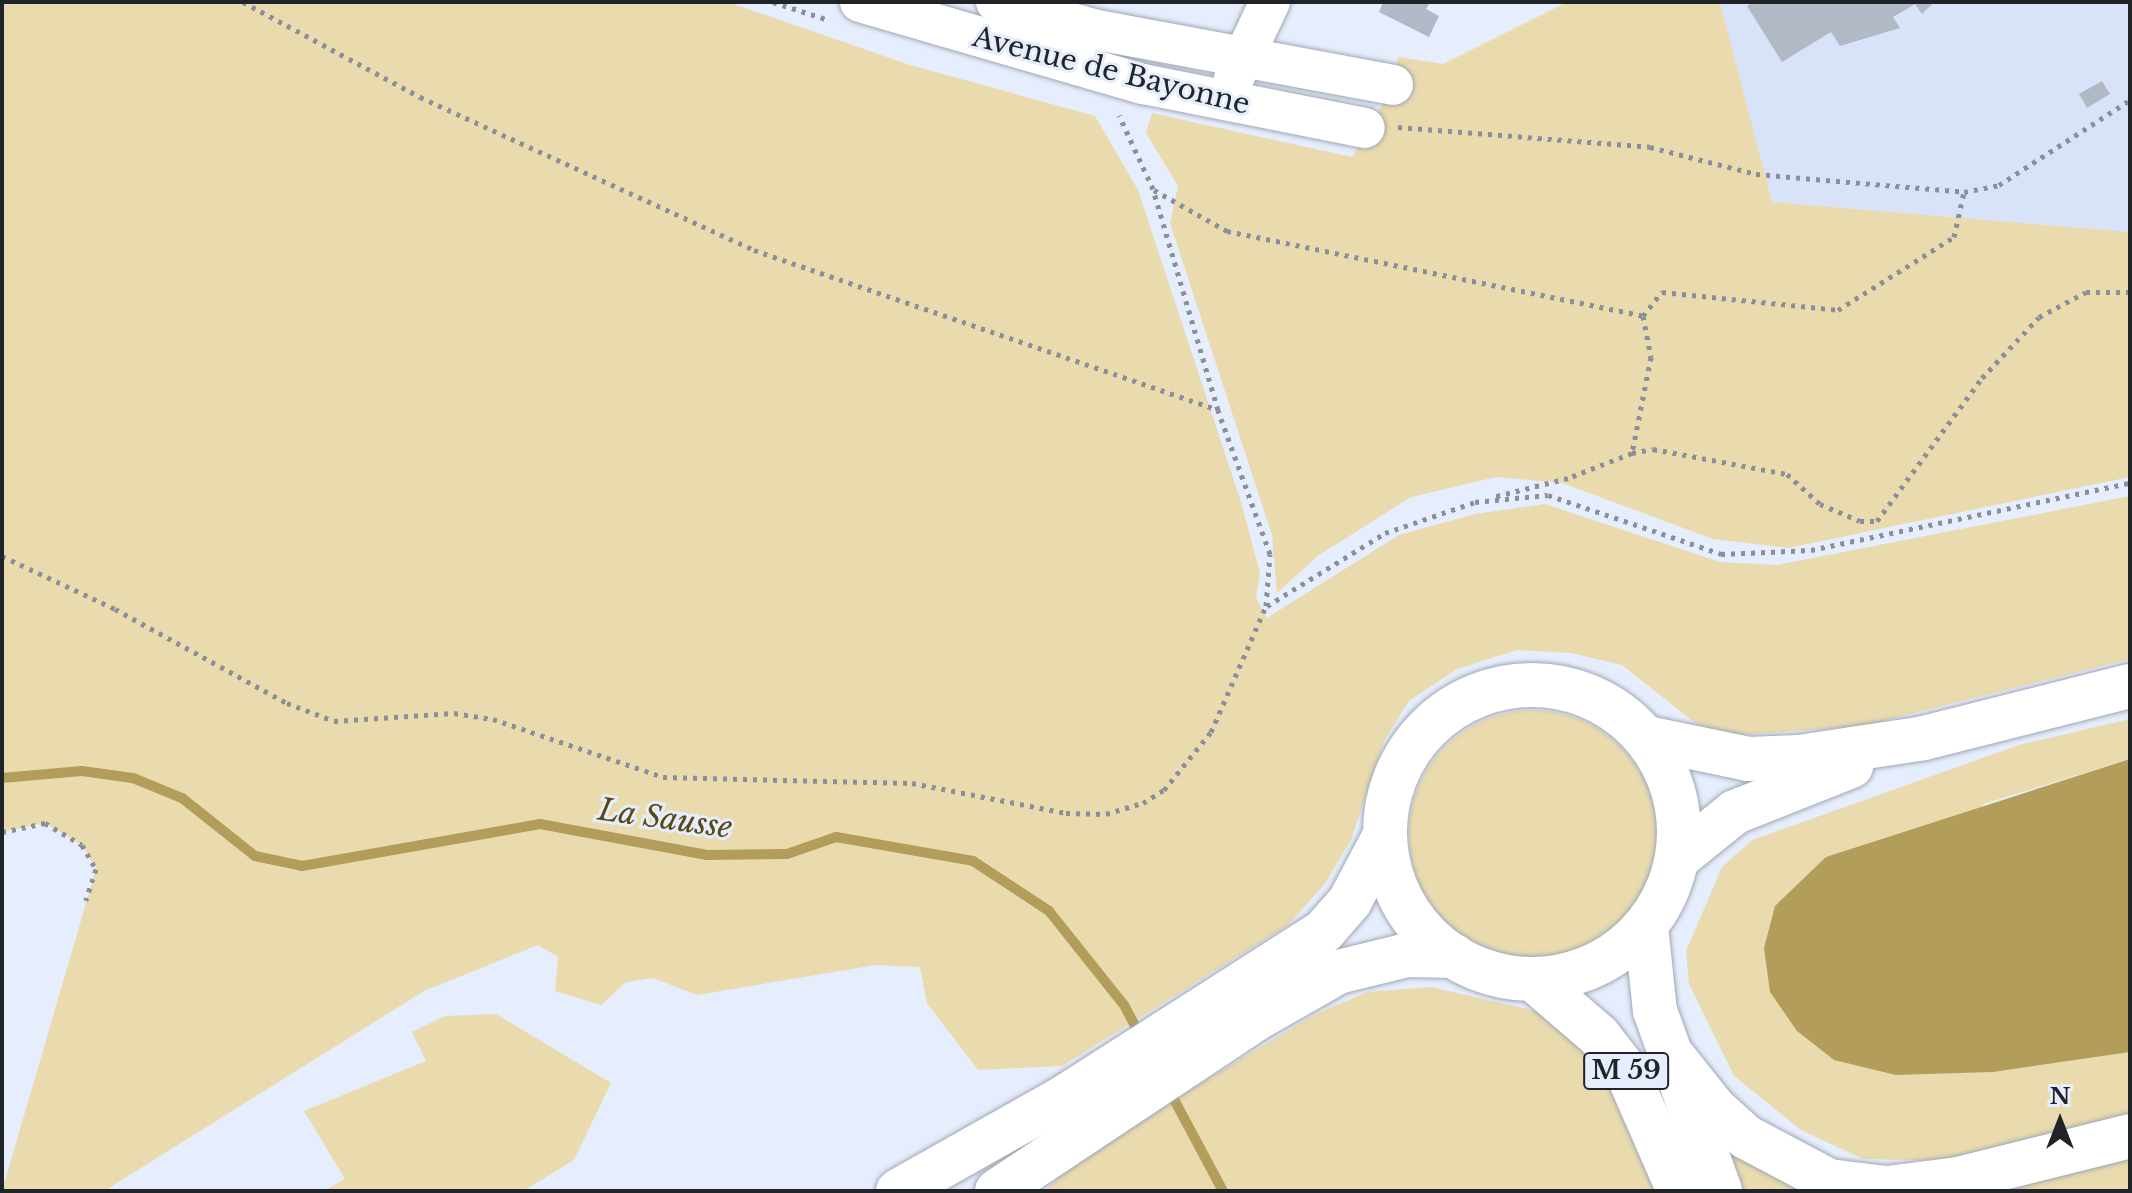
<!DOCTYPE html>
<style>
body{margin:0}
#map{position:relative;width:2132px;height:1193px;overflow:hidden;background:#e6edfc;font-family:"Libre Baskerville",serif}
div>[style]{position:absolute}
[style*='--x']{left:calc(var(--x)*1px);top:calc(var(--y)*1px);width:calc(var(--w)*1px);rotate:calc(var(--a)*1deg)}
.built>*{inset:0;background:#d8e3f9}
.green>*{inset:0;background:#e9dbae}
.round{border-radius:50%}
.water>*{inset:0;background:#b29d5a}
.stream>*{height:10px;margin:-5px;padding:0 5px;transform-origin:5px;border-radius:5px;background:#b29d5a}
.building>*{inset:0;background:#b1b8c6}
.path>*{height:5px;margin-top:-2.5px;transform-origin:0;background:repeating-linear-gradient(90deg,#8a8f99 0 4px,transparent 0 10px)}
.roads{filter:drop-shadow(0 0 2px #a0a7b5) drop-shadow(0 0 2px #a0a7b5)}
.minor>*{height:40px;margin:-20px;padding:0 20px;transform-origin:20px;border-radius:20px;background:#fff}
.major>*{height:44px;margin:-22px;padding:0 22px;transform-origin:22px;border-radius:22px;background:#fff}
.major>.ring{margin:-22px;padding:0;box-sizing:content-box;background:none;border:44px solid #fff;border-radius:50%}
.highway>*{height:44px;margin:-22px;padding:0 22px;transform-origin:22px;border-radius:22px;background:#fff}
span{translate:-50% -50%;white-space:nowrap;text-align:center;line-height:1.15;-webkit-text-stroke:6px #e6edfc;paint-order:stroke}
.shield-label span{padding:2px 6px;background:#e6edfc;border:2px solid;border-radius:6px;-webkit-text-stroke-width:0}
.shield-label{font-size:26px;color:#202328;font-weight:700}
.street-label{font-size:28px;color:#202328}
.water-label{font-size:30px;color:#584813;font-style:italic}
.frame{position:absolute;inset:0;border:4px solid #202328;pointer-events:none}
.north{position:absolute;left:2020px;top:1081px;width:80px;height:80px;-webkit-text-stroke:6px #e6edfc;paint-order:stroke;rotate:0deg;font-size:22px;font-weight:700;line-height:32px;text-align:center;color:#202328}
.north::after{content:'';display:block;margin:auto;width:28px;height:36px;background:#202328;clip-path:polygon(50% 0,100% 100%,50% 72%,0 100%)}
</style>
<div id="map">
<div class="built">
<div style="clip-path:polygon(1720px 2px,2130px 2px,2130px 232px,1772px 202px)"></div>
</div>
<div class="green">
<div style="clip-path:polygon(2px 2px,728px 2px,910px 65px,1095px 116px,1138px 190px,1241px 502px,1260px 573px,1256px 598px,1267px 618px,1399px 535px,1475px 514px,1545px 504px,1720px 562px,1777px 565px,2130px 496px,2130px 659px,1862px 726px,1739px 735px,1698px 725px,1622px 665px,1571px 653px,1517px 650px,1457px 669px,1409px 701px,1384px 741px,1351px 840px,1324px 885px,1288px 925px,1062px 1066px,978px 1070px,927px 1003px,920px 967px,876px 965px,697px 995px,653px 978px,626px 982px,601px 1005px,555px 991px,558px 957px,538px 945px,424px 991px,104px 1191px,2px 1191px,96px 869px,82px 845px,45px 823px,2px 832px)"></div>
<div style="clip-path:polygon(1567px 2px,1720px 2px,1772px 202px,2130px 232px,2130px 477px,1788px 548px,1713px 539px,1562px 483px,1496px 477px,1411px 497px,1319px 555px,1277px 593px,1272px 535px,1170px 223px,1178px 186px,1146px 133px,1152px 113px,1352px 157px,1393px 85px,1398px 57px,1443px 64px)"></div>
<div class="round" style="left:1409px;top:710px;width:248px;height:248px"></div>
<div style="clip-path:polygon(2130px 719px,2130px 759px,1983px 804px,1896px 1075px,1993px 1072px,2130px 1052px,2130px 1115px,1946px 1161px,1863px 1159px,1801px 1130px,1734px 1076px,1689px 984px,1686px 951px,1722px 867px,1752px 840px,2019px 745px)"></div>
<div style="clip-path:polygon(1431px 987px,1540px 1012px,1579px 1038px,1602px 1069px,1654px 1191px,1045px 1191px,1077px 1158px,1314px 1015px,1367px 992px)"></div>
<div style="clip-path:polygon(496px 1014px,611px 1083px,574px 1160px,523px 1191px,324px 1191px,345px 1179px,304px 1111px,426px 1061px,412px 1032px,445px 1016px)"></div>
<div style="clip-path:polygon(1731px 1147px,1808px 1191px,1736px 1191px,1721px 1155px)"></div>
<div style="clip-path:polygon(2130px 1155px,2130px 1191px,1989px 1191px)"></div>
</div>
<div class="water">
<div style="clip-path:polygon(2130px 759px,2130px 1052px,1993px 1072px,1896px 1075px,1834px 1060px,1797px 1031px,1770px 992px,1764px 948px,1775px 906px,1826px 857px)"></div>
</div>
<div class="stream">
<div style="--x:2;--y:778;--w:80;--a:-5"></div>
<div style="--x:82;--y:771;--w:51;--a:7.8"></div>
<div style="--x:133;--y:778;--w:53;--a:22.2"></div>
<div style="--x:182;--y:798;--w:93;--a:38.5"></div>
<div style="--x:255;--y:856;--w:48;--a:12"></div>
<div style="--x:302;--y:866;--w:242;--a:-10"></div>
<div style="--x:540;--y:824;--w:170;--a:10.5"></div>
<div style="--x:707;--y:855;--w:80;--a:-0.7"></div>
<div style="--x:787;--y:854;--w:52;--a:-19.1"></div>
<div style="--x:836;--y:837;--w:139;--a:9.9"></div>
<div style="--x:973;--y:861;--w:91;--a:33.3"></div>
<div style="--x:1049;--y:911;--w:120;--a:51.4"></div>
<div style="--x:1124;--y:1005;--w:36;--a:62"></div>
<div style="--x:1169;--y:1090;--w:115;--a:61.9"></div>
</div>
<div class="building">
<div style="clip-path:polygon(1383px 2px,1430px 2px,1426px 9px,1439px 16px,1429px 37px,1379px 12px)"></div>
<div style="clip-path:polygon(1753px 2px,1934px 2px,1922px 14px,1915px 4px,1893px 17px,1900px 28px,1840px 46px,1831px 32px,1782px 62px,1747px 6px)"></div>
<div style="clip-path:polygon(2102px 81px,2110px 94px,2087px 108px,2079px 94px)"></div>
</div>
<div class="path">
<div style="--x:243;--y:2;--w:201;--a:28.2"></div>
<div style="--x:420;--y:97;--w:367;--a:24.6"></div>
<div style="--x:754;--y:250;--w:491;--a:19"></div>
<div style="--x:773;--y:2;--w:59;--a:17.8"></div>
<div style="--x:1398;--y:127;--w:253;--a:4.5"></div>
<div style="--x:1650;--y:147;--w:109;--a:14.3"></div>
<div style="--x:1756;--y:174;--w:209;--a:4.9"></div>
<div style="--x:1964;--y:192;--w:36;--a:-11"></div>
<div style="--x:1999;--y:185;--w:156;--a:-33"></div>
<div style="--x:1154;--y:190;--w:84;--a:29.3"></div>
<div style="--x:1227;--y:231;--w:425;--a:11.5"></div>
<div style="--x:1643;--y:316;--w:42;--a:79"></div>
<div style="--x:1651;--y:357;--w:98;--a:101.2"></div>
<div style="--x:1632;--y:453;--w:69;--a:158.7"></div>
<div style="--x:1568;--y:478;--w:77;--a:165.8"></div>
<div style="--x:1643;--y:316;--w:31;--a:-52"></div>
<div style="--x:1662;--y:292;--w:177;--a:5.8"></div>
<div style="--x:1838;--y:310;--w:137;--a:-32.2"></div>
<div style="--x:1954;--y:237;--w:46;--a:-77.5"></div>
<div style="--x:1632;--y:453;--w:21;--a:-11"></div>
<div style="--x:1653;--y:449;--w:136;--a:10.6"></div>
<div style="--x:1787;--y:474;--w:45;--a:42.3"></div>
<div style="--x:1820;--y:504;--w:43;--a:23"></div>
<div style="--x:1860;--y:521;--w:17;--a:0"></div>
<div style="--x:1877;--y:521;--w:177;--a:-53.7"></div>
<div style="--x:1982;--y:378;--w:83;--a:-46.9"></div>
<div style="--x:2039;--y:317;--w:53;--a:-28"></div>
<div style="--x:2086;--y:292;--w:44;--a:0"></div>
<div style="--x:2;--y:556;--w:125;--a:25.1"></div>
<div style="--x:115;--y:609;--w:196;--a:28.7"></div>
<div style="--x:287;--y:703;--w:50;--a:21"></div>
<div style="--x:334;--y:721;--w:120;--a:-3.8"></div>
<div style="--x:454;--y:713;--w:39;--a:9"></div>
<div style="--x:493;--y:719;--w:180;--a:18.8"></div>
<div style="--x:663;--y:777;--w:249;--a:1.4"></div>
<div style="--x:912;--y:783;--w:157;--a:11"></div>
<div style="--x:1066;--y:813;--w:40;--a:1.4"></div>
<div style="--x:1106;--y:814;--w:39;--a:-17"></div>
<div style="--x:1143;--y:803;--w:25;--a:-32"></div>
<div style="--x:1164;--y:790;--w:75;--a:-51"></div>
<div style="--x:1211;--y:732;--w:137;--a:-66.4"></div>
<div style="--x:1266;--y:606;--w:52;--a:-85.6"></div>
<div style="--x:1270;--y:554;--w:153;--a:-109.9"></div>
<div style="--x:1218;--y:410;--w:230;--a:-106.4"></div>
<div style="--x:1153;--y:189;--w:81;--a:-114.7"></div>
<div style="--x:1267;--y:606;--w:139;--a:-31.7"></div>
<div style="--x:1385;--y:533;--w:95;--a:-19"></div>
<div style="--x:1475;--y:502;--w:73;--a:-5.5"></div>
<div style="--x:1548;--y:495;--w:183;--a:18.8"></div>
<div style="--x:1721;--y:554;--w:90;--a:-2.5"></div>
<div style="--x:1811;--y:550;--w:326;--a:-11.9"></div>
<div style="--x:2;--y:832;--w:44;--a:-11.8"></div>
<div style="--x:45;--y:823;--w:43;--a:30.7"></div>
<div style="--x:82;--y:845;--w:28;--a:60"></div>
<div style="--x:96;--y:869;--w:33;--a:108"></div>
</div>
<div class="roads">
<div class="minor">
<div style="--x:860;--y:2;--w:295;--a:16.2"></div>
<div style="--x:1143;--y:84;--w:226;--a:11.2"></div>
<div style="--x:996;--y:2;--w:105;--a:15.5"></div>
<div style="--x:1097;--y:30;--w:301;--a:10.5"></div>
<div style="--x:1234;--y:78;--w:84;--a:-64.7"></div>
</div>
<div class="major">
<div class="ring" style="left:1385px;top:685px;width:250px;height:250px"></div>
<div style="--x:1647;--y:738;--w:103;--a:11.7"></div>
<div style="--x:1748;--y:759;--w:51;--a:-2.2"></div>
<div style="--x:1799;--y:757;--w:126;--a:-8.6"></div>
<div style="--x:1924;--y:738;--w:212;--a:-14.2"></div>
<div style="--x:1678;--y:858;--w:73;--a:-38.9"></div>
<div style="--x:1735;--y:812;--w:125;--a:-21.6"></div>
<div style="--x:1646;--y:926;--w:85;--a:84"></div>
<div style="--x:1655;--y:1011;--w:191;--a:70.1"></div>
<div style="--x:1533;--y:979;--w:87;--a:40.8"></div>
<div style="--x:1599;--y:1036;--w:46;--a:52.1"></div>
<div style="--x:1627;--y:1072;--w:130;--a:66.4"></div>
</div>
<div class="highway">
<div style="--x:1675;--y:1059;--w:63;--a:51.5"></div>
<div style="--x:1714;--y:1108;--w:43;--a:42.2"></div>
<div style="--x:1746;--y:1137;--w:94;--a:27.9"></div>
<div style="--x:1829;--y:1181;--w:58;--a:6.9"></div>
<div style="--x:1887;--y:1188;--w:72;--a:-7.2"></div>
<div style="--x:1958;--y:1179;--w:177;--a:-14"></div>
<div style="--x:898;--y:1191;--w:189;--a:-29.4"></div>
<div style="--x:1063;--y:1098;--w:310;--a:-32.6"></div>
<div style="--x:1324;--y:931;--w:40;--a:-49"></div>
<div style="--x:1350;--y:901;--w:75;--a:-62.1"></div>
<div style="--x:997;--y:1191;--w:309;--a:-33.6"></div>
<div style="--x:1254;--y:1020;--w:97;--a:-29.7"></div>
<div style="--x:1338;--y:972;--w:72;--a:-13.7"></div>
<div style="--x:1408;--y:955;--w:46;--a:1.2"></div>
</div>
</div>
<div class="shield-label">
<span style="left:1626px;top:1071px">M 59</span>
</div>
<div class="street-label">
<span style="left:1111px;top:71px;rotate:14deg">Avenue de Bayonne</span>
</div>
<div class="water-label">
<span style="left:665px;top:819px;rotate:8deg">La Sausse</span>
</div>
<div class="frame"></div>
<div class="north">N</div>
</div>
